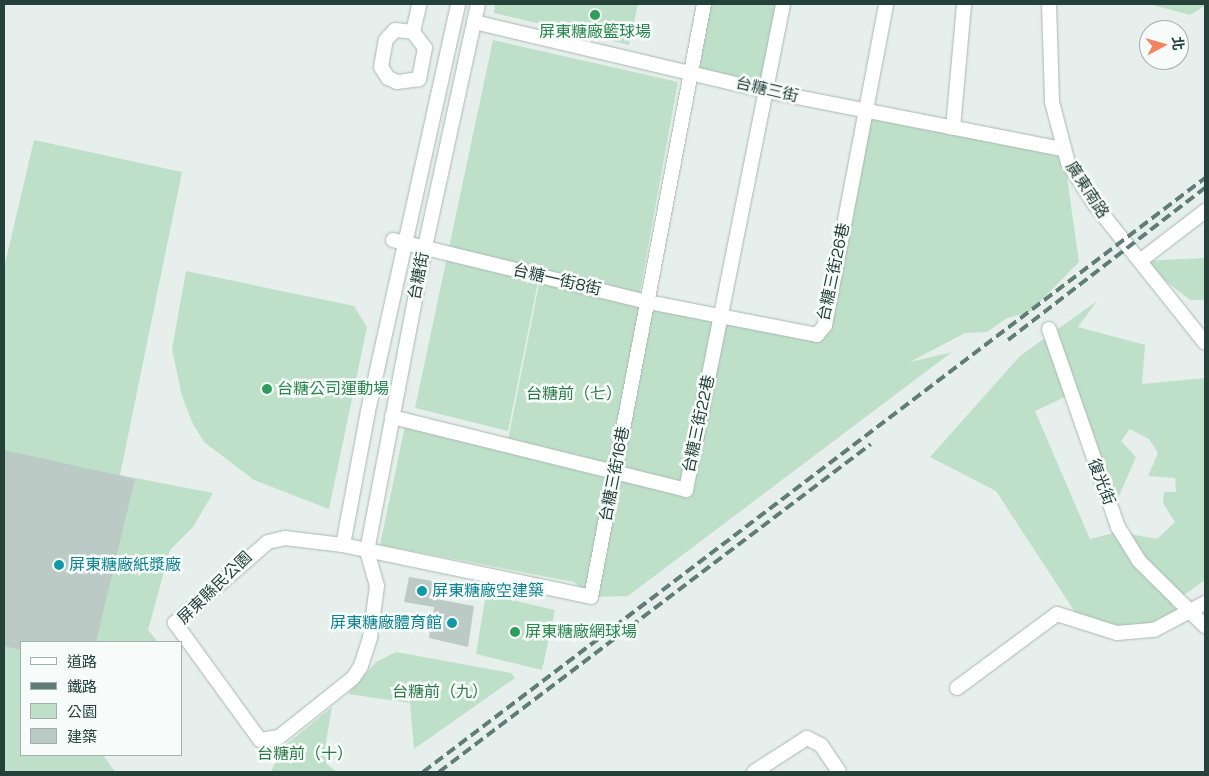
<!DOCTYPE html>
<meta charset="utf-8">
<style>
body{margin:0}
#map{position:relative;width:1209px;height:776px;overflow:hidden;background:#e6efeb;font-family:"Space Grotesk","Noto Sans TC",sans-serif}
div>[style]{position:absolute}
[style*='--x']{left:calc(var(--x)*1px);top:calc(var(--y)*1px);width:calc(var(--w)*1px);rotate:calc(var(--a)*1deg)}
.green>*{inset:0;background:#bfe0c8}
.building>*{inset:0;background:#bbcac4}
.roads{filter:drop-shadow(0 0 1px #a8b8b2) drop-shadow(0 0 1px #a8b8b2)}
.minor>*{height:14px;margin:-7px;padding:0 7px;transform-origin:7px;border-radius:7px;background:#fff}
.rail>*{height:4px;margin-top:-2px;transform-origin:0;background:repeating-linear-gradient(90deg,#5f7d75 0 10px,transparent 0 15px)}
.dots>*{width:14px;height:14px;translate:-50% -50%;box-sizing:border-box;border:2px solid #f7fbf9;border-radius:50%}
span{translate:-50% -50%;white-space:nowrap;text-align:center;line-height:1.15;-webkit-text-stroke:5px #f7fbf9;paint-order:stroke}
.leisure-label{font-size:16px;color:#27864d}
.left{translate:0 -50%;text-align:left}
.street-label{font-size:16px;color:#24423a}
.park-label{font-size:16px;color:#2d7a4b}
.culture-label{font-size:16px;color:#0d838f}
.right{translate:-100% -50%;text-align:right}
.frame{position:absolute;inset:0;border:5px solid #24423a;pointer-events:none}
.legend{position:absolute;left:20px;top:641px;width:162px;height:115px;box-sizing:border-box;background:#f7fbf9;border:1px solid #a3b1ad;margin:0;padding:6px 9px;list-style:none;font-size:15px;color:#24423a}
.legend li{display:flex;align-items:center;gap:10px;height:25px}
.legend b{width:25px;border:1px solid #a3b1ad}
.north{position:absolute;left:1139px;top:20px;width:50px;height:50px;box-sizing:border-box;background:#f7fbf9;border:1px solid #a3b1ad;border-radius:50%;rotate:84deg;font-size:14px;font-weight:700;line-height:20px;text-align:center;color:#24423a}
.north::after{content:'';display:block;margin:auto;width:18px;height:22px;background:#f4845f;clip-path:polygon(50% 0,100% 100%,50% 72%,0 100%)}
</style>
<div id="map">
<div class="green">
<div style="clip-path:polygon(495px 4px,638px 4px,629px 45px,494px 13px)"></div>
<div style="clip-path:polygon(704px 4px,783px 4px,766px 91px,690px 71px)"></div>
<div style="clip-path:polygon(1149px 4px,1205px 4px,1205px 6px,1190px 15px)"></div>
<div style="clip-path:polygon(493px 40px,678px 82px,639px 297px,540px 272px,508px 431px,415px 408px)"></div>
<div style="clip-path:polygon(865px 112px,1063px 149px,1079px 262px,1030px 312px,1007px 318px,987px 332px,965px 333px,910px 362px,952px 352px,628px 596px,591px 597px,574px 582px,380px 545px,406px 421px,507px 445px,541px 274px,816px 335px)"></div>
<div style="clip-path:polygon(34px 140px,182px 172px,120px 475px,213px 493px,193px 527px,170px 550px,148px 630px,158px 642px,21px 642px,21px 755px,103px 755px,115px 772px,4px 772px,4px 268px)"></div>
<div style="clip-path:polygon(1205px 258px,1205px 300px,1190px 300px,1140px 261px)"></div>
<div style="clip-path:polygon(186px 271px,354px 306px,367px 327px,329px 509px,254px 480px,204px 442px,193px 424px,182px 396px,172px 349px)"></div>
<div style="clip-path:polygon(evenodd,1097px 301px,1078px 327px,1145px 345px,1142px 384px,1205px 378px,1205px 580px,1171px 604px,1185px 618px,1109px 634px,1088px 632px,996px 491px,930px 457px,1020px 356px,1097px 301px,1065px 397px,1108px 508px,1119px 496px,1136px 457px,1121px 441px,1130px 429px,1149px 439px,1158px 453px,1148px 476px,1175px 478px,1176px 492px,1164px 492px,1163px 503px,1175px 522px,1157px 539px,1118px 532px,1090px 539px,1035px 411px,1065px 397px)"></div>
<div style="clip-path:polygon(486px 594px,555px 610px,542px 670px,476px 654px)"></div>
<div style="clip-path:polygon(396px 652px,511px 673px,515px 678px,414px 749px,410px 703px,348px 694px,376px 662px)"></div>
<div style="clip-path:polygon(332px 707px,324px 754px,327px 764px,336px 772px,271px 772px,282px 748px)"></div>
</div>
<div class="building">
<div style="clip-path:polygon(4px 450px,135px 479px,96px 642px,21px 642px,21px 650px,4px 646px)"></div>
<div style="clip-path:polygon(409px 577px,438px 582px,436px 599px,474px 606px,468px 647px,429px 638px,435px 602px,434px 607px,404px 602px)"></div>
</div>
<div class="roads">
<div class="minor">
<div style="--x:1049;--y:4;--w:98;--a:88.2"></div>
<div style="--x:1052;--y:102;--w:63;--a:75.3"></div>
<div style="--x:1068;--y:163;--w:50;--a:57.3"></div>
<div style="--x:1095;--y:205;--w:176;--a:51.4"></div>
<div style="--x:474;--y:22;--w:300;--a:13.3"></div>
<div style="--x:766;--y:91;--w:303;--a:11.1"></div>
<div style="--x:413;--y:32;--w:20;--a:53"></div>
<div style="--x:425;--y:48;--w:32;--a:101"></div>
<div style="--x:419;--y:79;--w:22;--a:172"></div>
<div style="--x:397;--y:82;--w:10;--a:-156"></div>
<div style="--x:388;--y:78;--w:13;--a:-122"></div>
<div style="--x:381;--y:67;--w:27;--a:-80"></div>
<div style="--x:386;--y:40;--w:13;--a:-48"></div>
<div style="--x:395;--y:30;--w:18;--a:6"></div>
<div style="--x:413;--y:32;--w:27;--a:-77"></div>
<div style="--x:953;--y:128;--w:124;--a:-84.9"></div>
<div style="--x:393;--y:240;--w:262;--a:13.7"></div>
<div style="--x:648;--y:302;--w:172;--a:11"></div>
<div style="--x:817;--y:335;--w:13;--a:-51"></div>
<div style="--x:825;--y:325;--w:327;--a:-79.2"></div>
<div style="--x:1140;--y:261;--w:82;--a:-37.6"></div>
<div style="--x:1049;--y:329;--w:210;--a:70.8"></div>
<div style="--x:1118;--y:527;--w:40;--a:58"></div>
<div style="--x:1139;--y:561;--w:93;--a:44.6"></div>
<div style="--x:392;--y:417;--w:303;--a:13.9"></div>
<div style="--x:686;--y:490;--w:496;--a:-78.7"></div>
<div style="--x:343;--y:545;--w:136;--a:-79.4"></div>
<div style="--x:368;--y:411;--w:417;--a:-77.5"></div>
<div style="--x:367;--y:551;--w:36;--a:74"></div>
<div style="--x:377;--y:586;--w:52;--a:97.7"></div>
<div style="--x:370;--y:638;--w:29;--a:108"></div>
<div style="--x:361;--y:666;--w:14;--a:124"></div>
<div style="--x:353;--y:678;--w:95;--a:141.4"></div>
<div style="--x:279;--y:737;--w:19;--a:171"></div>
<div style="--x:260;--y:740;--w:145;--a:-126"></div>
<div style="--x:175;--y:623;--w:123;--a:-41.1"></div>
<div style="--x:268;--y:542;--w:17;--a:-13"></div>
<div style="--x:285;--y:538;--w:58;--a:6.9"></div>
<div style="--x:343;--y:545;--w:253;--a:11.8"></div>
<div style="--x:591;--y:597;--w:604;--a:-79.21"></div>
<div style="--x:367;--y:551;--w:309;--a:-79.2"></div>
<div style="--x:425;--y:247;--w:249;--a:-77.7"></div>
<div style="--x:957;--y:688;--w:124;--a:-36.5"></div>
<div style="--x:1057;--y:614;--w:63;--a:17.6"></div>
<div style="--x:1117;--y:633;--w:37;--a:-5"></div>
<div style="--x:1154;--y:630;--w:58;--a:-27.9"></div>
<div style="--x:754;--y:772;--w:63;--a:-32.7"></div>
<div style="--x:807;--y:738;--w:16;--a:27"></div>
<div style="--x:821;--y:745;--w:32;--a:56"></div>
</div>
</div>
<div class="rail">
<div style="--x:1008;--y:340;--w:249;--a:-37.7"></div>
<div style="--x:423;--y:772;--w:982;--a:-37.22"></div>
<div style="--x:439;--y:772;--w:542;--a:-37.21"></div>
</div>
<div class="dots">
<div style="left:595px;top:15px;background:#2e9e5b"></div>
<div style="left:267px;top:389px;background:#2e9e5b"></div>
<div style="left:59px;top:565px;background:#0f9aa8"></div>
<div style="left:422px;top:591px;background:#0f9aa8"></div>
<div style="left:452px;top:623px;background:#0f9aa8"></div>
<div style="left:515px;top:632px;background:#2e9e5b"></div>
</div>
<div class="leisure-label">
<span style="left:595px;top:32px">屏東糖廠籃球場</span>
<span class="left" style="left:277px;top:389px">台糖公司運動場</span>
<span class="left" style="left:525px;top:632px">屏東糖廠網球場</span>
</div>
<div class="street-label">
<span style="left:767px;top:90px;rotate:13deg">台糖三街</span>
<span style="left:1087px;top:190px;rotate:57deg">廣東南路</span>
<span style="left:834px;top:272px;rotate:-78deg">台糖三街26巷</span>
<span style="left:419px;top:276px;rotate:-79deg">台糖街</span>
<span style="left:557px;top:280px;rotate:13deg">台糖一街8街</span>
<span style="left:699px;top:424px;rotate:-78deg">台糖三街22巷</span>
<span style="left:615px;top:474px;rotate:-79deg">台糖三街16巷</span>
<span style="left:1101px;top:482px;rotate:69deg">復光街</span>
<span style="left:215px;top:588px;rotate:-44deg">屏東縣民公園</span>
</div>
<div class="park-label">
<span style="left:574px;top:394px">台糖前（七）</span>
<span style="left:440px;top:692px">台糖前（九）</span>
<span style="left:305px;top:754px">台糖前（十）</span>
</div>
<div class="culture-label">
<span class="left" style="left:69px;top:565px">屏東糖廠紙漿廠</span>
<span class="left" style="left:432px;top:591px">屏東糖廠空建築</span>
<span class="right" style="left:442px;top:623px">屏東糖廠體育館</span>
</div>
<div class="frame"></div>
<ul class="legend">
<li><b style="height:6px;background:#fff"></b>道路</li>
<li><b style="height:6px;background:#5f7d75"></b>鐵路</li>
<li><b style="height:14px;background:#bfe0c8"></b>公園</li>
<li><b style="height:14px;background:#bbcac4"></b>建築</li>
</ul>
<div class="north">北</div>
</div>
